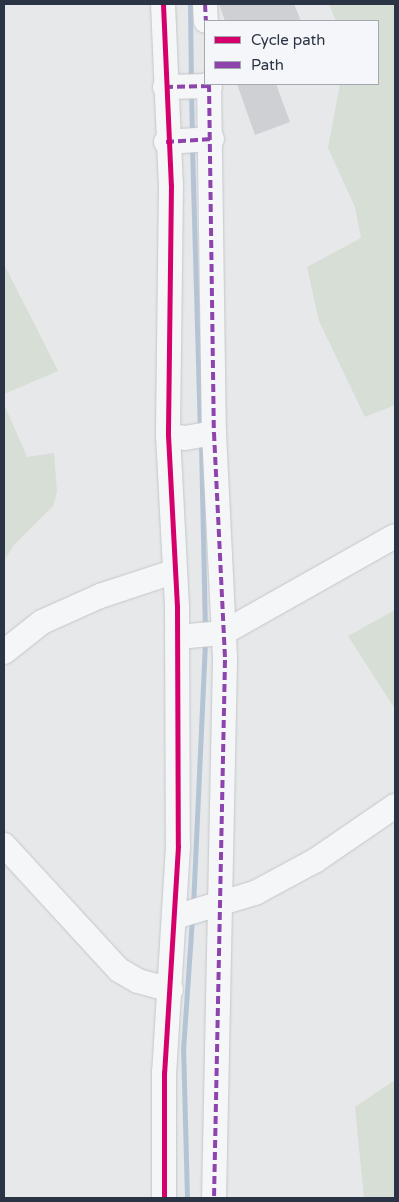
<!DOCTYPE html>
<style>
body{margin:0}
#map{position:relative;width:399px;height:1202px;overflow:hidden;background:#e6e8ea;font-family:"Varela Round",sans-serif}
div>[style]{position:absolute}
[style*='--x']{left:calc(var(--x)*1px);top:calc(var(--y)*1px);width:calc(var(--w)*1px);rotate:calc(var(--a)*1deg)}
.green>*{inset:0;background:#d6ded6}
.stream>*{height:5px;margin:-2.5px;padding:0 2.5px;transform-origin:2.5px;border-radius:2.5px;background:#b4c4d5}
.building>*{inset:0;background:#ced0d3}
.roads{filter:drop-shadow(0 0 1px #c4c6c8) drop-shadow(0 0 1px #c4c6c8)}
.minor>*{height:24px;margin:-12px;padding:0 12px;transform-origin:12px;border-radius:12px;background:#f5f6f7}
.quiet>*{height:4px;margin-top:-2px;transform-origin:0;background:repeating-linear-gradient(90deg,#8e44ad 0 8px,transparent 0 12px)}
.cycleway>*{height:5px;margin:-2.5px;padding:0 2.5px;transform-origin:2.5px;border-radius:2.5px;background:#d6006c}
span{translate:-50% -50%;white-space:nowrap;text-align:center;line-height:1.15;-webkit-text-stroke:4px #f4f6f9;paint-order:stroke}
.frame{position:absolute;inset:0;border:5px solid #2b3445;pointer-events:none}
.legend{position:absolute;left:204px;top:20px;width:175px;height:65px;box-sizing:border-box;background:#f4f6f9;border:1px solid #a4a8b1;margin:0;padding:6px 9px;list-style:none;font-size:15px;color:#2b3445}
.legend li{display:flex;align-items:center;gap:10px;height:25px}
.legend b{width:25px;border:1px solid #a4a8b1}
</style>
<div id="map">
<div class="green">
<div style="clip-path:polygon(329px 4px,395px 4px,395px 405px,365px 417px,319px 321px,307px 267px,361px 238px,355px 207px,328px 148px,340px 84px,378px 84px,378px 21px,336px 21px)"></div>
<div style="clip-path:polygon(4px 264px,58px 371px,4px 394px)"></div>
<div style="clip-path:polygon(4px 404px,27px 457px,54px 453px,57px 492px,53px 506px,14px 545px,4px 561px)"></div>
<div style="clip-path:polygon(395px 610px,395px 709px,348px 636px)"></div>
<div style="clip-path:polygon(395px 1080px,395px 1198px,364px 1198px,355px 1107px)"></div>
</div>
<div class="stream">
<div style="--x:190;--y:4;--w:77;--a:89.3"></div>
<div style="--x:191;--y:92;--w:42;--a:88.6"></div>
<div style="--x:192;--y:147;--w:282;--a:88.4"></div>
<div style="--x:201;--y:442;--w:186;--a:88.8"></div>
<div style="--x:193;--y:906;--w:264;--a:-87.4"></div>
<div style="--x:187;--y:1198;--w:148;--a:-91.5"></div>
<div style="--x:183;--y:1050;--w:131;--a:-86.1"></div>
</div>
<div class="building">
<div style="clip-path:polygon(219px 4px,294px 4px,301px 21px,225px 21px)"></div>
<div style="clip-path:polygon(237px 84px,276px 84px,290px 122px,255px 135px)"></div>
</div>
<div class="roads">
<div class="minor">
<div style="--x:163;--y:4;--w:181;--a:87.5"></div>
<div style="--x:171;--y:185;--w:250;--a:90.7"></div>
<div style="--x:168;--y:435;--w:171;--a:87"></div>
<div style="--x:177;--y:606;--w:240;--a:89.8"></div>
<div style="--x:178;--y:846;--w:226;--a:93.5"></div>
<div style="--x:164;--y:1072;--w:126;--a:90"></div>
<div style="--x:205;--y:4;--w:17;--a:87"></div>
<div style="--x:209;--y:84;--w:349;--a:89.2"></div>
<div style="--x:214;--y:433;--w:227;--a:87.2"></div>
<div style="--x:225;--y:660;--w:538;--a:91.17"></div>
<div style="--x:165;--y:87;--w:45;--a:-1.3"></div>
<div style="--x:166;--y:142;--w:46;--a:-3.7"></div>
<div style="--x:168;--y:435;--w:17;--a:10"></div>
<div style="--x:185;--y:438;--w:29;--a:-10"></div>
<div style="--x:177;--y:637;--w:46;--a:-5"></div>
<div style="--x:223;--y:633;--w:197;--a:-29.4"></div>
<div style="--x:4;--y:652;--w:48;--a:-38.3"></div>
<div style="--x:42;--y:622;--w:64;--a:-24.1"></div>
<div style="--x:100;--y:596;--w:77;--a:-18.2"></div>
<div style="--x:4;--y:845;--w:170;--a:47.4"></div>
<div style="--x:119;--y:970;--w:22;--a:30"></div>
<div style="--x:138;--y:981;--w:34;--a:15"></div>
<div style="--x:175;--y:917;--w:84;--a:-16.7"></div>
<div style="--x:255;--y:893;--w:69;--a:-28.4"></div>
<div style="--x:316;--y:860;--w:96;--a:-34.4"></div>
</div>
</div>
<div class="quiet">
<div style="--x:205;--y:4;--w:17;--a:87"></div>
<div style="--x:209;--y:84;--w:349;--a:89.2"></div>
<div style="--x:214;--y:433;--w:227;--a:87.2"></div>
<div style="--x:225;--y:660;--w:538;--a:91.17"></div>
<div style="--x:165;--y:87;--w:45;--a:-1.3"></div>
<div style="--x:166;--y:142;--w:46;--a:-3.7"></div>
</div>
<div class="cycleway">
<div style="--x:163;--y:4;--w:181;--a:87.5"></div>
<div style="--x:171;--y:185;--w:250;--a:90.7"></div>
<div style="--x:168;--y:435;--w:171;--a:87"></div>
<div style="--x:177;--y:606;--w:240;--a:89.8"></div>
<div style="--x:178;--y:846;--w:226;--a:93.5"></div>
<div style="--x:164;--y:1072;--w:126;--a:90"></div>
</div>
<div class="frame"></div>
<ul class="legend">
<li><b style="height:6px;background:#d6006c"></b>Cycle path</li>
<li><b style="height:6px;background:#8e44ad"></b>Path</li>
</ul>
</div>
